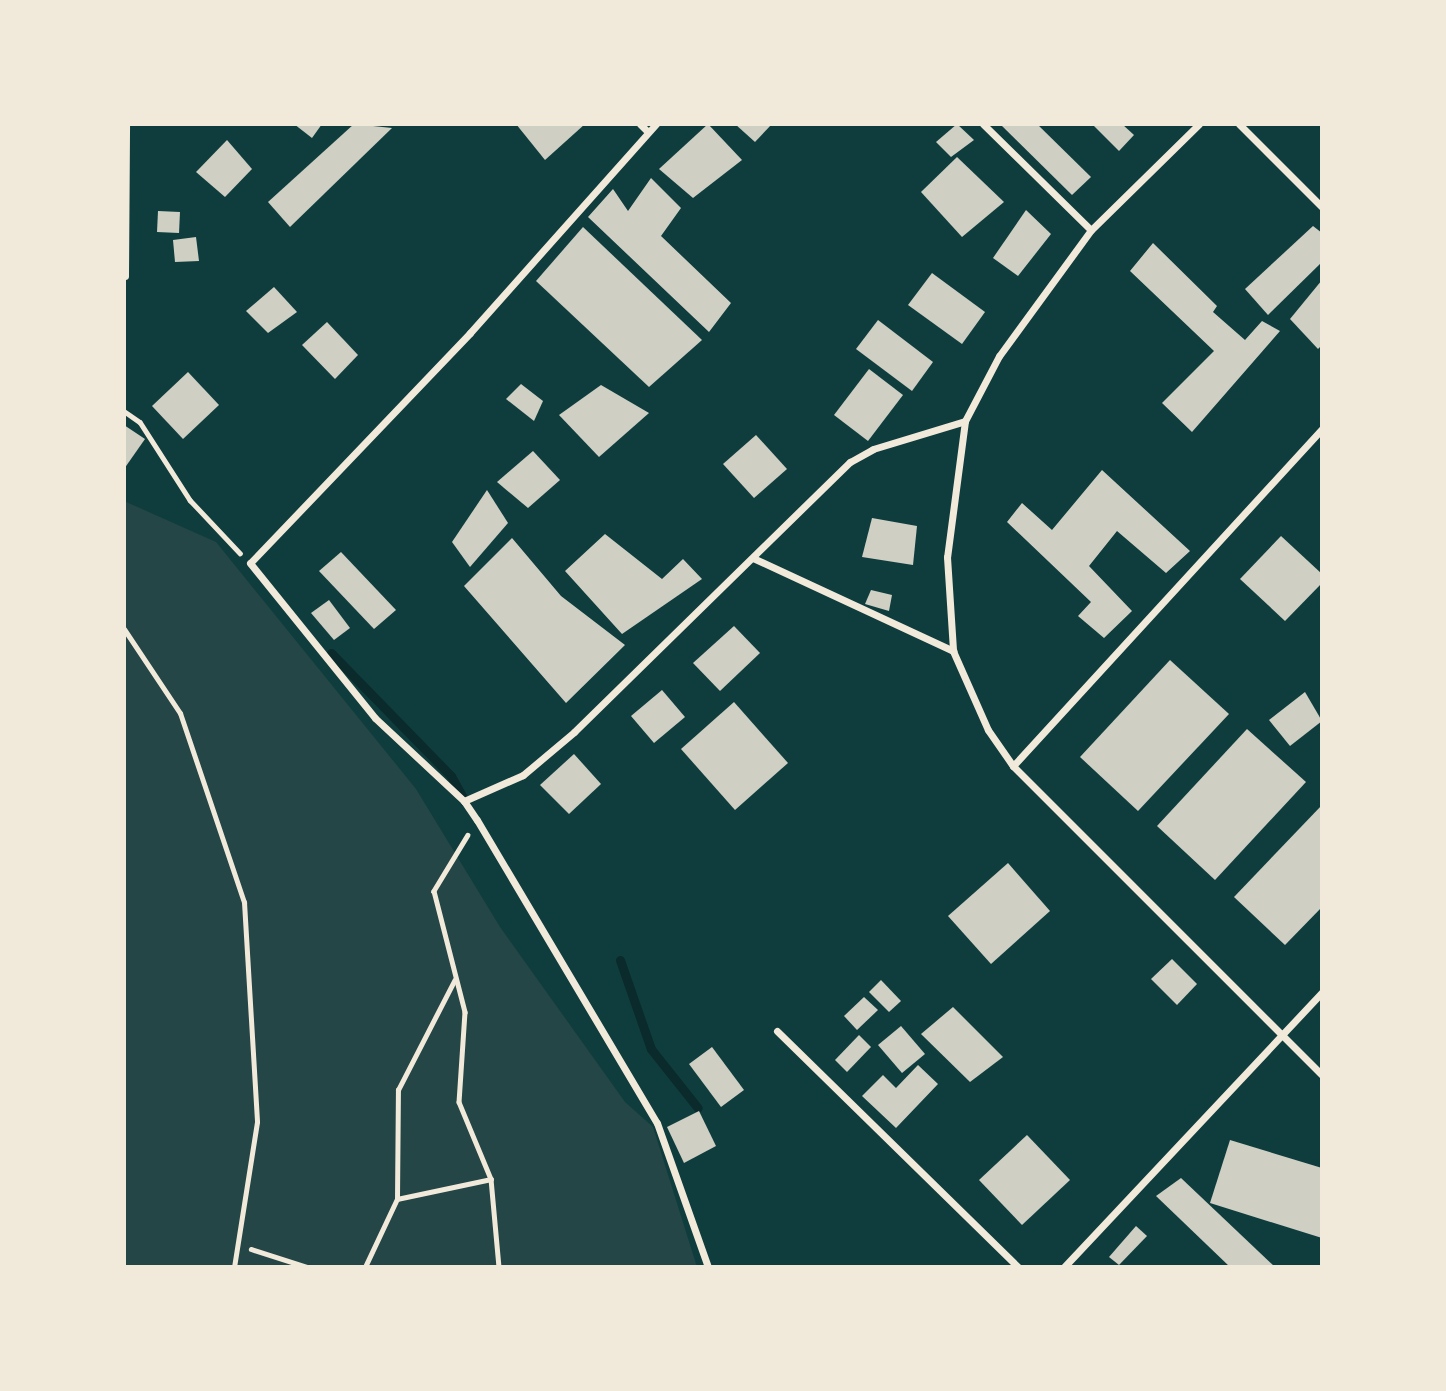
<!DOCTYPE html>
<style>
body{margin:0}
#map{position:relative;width:1446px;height:1391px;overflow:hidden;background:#0f3d3e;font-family:"Times New Roman",serif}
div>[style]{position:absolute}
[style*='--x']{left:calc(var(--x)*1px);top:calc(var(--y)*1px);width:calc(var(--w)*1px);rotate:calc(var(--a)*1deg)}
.green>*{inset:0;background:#244646}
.stream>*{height:9px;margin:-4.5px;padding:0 4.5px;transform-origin:4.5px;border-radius:4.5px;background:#0a2a2b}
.building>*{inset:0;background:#cfcfc3}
.path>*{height:4.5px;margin:-2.25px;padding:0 2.25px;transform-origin:2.25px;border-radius:2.25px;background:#f1e9da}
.service>*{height:5px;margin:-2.5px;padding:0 2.5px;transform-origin:2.5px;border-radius:2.5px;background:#f1e9da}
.minor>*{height:7px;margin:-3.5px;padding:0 3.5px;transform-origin:3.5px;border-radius:3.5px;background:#f1e9da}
span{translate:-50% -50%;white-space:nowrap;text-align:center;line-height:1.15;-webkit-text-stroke:7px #f1e9da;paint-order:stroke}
.frame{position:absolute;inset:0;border:126px solid #f1e9da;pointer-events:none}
</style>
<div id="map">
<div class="green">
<div style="clip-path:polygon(124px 501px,216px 542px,416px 789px,500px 927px,625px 1102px,653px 1127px,697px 1267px,124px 1267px)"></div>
</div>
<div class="stream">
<div style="--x:331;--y:653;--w:172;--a:45.7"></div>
<div style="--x:451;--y:776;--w:31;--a:61"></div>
<div style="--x:620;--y:960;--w:94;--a:70.8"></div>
<div style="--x:651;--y:1049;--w:75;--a:51.5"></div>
</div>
<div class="building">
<div style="clip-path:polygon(294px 124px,322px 124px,312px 138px)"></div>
<div style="clip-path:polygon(354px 124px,392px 128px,290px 227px,268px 202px)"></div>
<div style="clip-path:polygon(516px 124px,585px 124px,545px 160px)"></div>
<div style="clip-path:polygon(708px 124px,742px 160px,693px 198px,659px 169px)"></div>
<div style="clip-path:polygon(735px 124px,772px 124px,755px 142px)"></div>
<div style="clip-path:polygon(957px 124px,974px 140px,951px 157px,936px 142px)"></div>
<div style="clip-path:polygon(1000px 124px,1037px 124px,1091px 177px,1072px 195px)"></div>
<div style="clip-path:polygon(1092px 124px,1122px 124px,1134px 135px,1119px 151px)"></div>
<div style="clip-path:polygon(227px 140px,252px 169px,225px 197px,196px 172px)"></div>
<div style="clip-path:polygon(957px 157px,1004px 202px,962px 237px,921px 192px)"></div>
<div style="clip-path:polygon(651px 178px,681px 208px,661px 236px,731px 303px,709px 332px,588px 217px,613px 189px,628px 211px)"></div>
<div style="clip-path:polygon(1026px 210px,1051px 234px,1018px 276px,993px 258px)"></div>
<div style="clip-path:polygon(158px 211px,180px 212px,179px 233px,157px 232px)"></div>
<div style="clip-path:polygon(1313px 226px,1322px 233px,1322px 262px,1268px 315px,1245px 289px)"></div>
<div style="clip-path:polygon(583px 227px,702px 340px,649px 387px,536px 281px)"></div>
<div style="clip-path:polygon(196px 237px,199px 261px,175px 262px,173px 240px)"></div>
<div style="clip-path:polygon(1153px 243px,1217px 306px,1213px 312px,1245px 340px,1262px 321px,1280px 331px,1192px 432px,1162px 403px,1214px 351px,1130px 271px)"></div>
<div style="clip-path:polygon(932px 273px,985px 312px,962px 344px,908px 305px)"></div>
<div style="clip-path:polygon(1322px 280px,1322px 345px,1318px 349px,1290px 319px)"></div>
<div style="clip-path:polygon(274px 287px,297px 312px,268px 333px,246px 311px)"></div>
<div style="clip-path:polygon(878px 320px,933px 362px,912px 391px,856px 349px)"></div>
<div style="clip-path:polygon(327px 322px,358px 355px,335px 379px,302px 345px)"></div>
<div style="clip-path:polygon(869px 369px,903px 395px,868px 441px,834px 415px)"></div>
<div style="clip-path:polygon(188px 372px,219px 405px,183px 439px,152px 406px)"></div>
<div style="clip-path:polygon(521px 384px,543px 401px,534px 421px,506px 399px)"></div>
<div style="clip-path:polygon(601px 385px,649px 413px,599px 457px,559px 415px)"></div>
<div style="clip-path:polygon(124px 425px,145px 439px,124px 469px)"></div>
<div style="clip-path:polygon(756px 435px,787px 469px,754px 498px,723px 464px)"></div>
<div style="clip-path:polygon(533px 451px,560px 480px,528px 508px,497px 482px)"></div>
<div style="clip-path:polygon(1102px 470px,1190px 551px,1166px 573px,1117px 531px,1089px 566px,1132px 611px,1104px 638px,1078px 616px,1091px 602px,1007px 522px,1022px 503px,1052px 530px)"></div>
<div style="clip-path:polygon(487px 490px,508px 523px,470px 567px,452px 542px)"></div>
<div style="clip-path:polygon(872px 518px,917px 526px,913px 565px,862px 557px)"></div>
<div style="clip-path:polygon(605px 534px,662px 579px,683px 559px,702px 579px,622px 634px,565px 571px)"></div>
<div style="clip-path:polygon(1281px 536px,1322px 574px,1322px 583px,1285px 621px,1240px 579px)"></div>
<div style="clip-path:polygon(512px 538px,561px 596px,625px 645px,566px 703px,464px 586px)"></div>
<div style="clip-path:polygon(341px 552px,396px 610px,374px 629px,319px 571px)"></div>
<div style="clip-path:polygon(871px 590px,892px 595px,889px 611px,865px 604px)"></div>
<div style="clip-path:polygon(329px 600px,350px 628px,334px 640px,311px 613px)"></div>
<div style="clip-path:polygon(734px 626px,760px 653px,720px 691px,693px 663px)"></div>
<div style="clip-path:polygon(1170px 660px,1229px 714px,1138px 811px,1080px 757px)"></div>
<div style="clip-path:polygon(662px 690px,685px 717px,654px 743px,631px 716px)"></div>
<div style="clip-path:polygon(1305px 692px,1322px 721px,1290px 746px,1269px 720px)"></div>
<div style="clip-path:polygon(734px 702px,788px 763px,735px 810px,681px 749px)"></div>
<div style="clip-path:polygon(1247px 729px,1306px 782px,1215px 880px,1157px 826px)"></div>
<div style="clip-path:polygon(574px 754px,601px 784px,569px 814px,540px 785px)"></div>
<div style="clip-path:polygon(1322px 805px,1322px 907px,1285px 945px,1234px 897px)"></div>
<div style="clip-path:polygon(1008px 863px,1050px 911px,991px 964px,948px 916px)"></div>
<div style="clip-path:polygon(1172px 959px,1197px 984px,1177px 1005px,1151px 979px)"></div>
<div style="clip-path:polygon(881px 980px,901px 1001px,889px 1012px,869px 992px)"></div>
<div style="clip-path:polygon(864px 997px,878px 1010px,857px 1030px,844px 1016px)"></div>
<div style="clip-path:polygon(953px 1007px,1003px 1057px,970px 1082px,921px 1034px)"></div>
<div style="clip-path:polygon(901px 1026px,925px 1054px,902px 1073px,878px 1045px)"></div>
<div style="clip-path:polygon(859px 1035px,871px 1047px,847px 1072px,835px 1060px)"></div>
<div style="clip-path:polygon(712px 1047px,744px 1090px,721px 1107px,689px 1064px)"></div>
<div style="clip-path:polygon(918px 1065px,938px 1084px,896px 1128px,862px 1096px,883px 1075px,896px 1088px)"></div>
<div style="clip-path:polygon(699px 1111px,716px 1146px,684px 1163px,667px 1127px)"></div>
<div style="clip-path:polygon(1027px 1135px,1070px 1180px,1022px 1225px,979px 1180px)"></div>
<div style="clip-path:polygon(1230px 1140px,1322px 1168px,1322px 1238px,1210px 1203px)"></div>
<div style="clip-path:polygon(1181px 1178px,1275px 1267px,1230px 1267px,1156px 1196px)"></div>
<div style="clip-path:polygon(1136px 1226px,1147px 1236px,1119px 1265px,1109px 1257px)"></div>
</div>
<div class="path">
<div style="--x:124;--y:411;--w:19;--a:35"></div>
<div style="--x:140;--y:422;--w:93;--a:57.3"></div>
<div style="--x:190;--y:500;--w:73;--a:46.7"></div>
<div style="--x:468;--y:835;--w:66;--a:121.3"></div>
<div style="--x:434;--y:891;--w:125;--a:75.6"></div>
<div style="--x:465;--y:1012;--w:90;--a:93.8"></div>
<div style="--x:459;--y:1102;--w:83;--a:67.4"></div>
<div style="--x:397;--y:1199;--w:96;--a:-12"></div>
<div style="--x:491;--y:1179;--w:88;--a:84.8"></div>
<div style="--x:251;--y:1249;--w:59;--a:17.8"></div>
<div style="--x:365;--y:1267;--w:75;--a:-64.8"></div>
<div style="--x:397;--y:1199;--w:109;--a:-89.5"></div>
<div style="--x:398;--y:1090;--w:123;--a:-62.8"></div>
</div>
<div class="service">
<div style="--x:124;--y:629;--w:101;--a:56.3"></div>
<div style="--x:180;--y:713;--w:200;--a:71.3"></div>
<div style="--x:244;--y:902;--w:220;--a:86.6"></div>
<div style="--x:257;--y:1122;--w:147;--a:99"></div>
</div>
<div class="minor">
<div style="--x:640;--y:124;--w:11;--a:45"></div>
<div style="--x:656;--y:124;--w:280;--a:131.7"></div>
<div style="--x:470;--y:333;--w:318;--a:133.7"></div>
<div style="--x:250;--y:563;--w:199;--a:51.1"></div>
<div style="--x:375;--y:718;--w:122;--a:43"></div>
<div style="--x:464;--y:801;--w:23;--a:56"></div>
<div style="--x:477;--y:820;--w:352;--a:59.3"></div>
<div style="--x:657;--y:1123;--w:153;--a:70.5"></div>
<div style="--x:983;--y:124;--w:151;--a:44.5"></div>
<div style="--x:1199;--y:124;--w:151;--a:135.5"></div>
<div style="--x:1091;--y:230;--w:156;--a:126.1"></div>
<div style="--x:999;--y:356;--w:73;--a:117.6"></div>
<div style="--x:965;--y:421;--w:137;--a:97.5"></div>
<div style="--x:947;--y:557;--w:94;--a:86.3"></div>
<div style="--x:953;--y:651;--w:86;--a:66.1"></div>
<div style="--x:988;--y:730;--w:44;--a:55.2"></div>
<div style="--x:1013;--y:766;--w:437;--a:45"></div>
<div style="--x:1239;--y:124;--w:117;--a:45"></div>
<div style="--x:125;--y:276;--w:152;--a:-89.6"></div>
<div style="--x:753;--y:558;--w:221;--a:24.9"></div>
<div style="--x:1013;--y:766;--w:457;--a:-47.5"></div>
<div style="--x:464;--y:801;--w:64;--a:-23.8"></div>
<div style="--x:523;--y:775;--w:67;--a:-40.1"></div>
<div style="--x:574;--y:732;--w:386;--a:-44.4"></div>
<div style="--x:850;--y:462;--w:26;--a:-29"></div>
<div style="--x:873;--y:449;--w:96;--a:-16.9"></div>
<div style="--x:777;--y:1031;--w:337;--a:44.4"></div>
<div style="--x:1064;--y:1267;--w:377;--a:-46.8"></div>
</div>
<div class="frame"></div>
</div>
